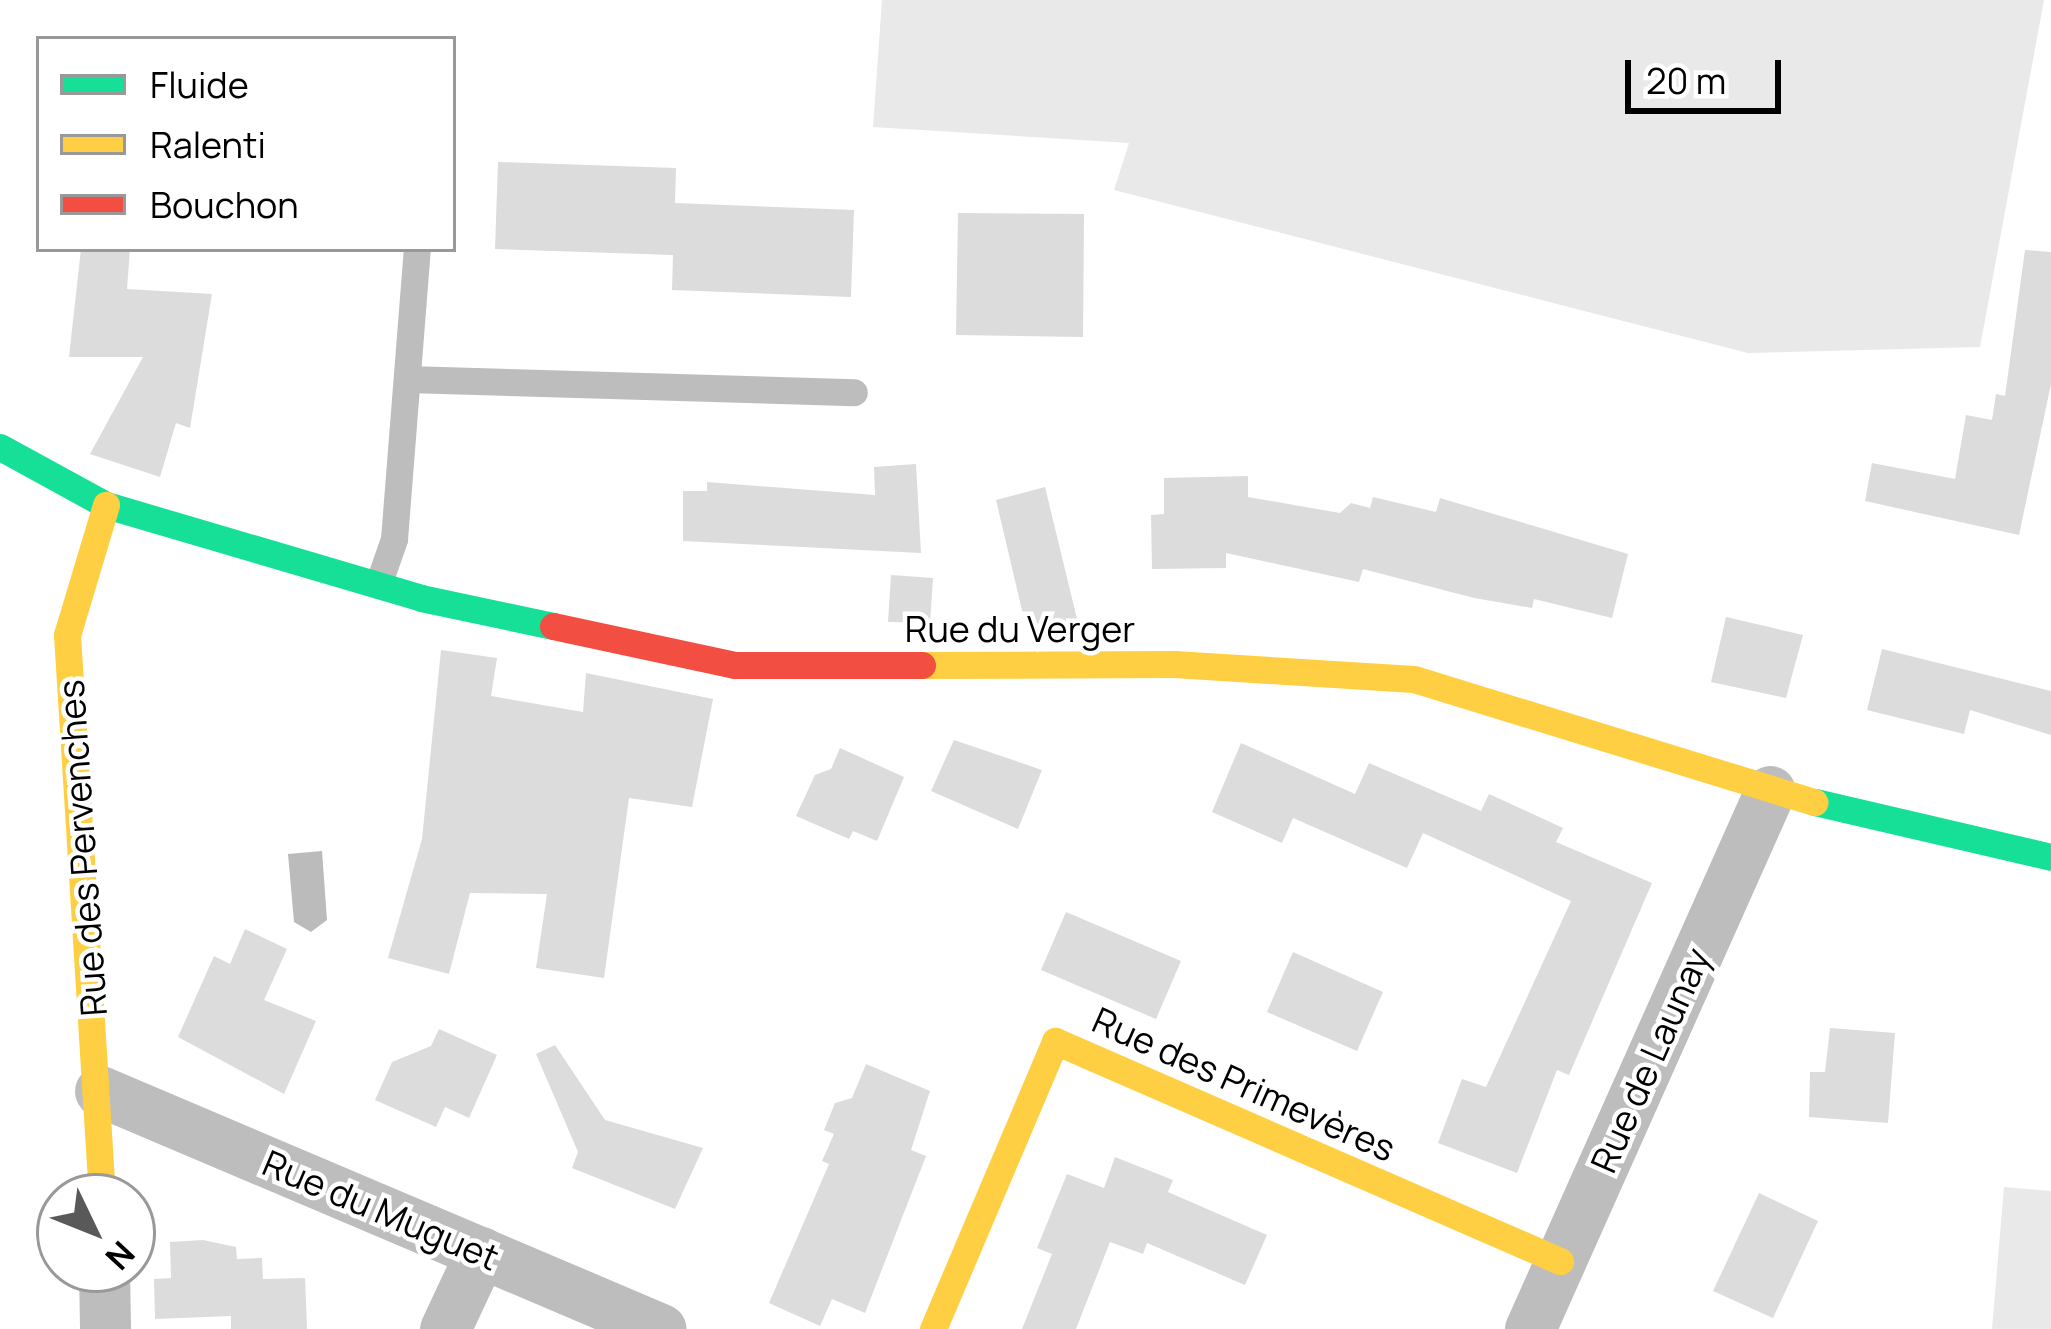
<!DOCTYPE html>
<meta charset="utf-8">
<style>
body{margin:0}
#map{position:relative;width:2051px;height:1329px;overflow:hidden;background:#fff;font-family:Manrope,sans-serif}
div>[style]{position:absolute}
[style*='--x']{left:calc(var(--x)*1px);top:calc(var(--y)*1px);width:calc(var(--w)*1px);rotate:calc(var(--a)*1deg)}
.green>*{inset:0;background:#e9e9e9}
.water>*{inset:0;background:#bbb}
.building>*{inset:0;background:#dcdcdc}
.lane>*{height:27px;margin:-13.5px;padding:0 13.5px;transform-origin:13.5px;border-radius:13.5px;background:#bdbdbd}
.street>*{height:51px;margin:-25.5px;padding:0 25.5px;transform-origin:25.5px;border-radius:25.5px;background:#bdbdbd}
.fast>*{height:27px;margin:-13.5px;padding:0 13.5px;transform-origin:13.5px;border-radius:13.5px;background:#16e098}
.slow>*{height:27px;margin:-13.5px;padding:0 13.5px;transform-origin:13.5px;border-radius:13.5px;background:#ffcf43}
.jam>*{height:27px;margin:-13.5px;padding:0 13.5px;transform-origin:13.5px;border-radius:13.5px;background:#f24e42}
span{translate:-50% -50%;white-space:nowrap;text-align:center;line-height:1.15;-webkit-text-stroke:9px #fff;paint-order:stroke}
.street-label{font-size:36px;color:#000}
.legend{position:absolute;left:36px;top:36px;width:420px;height:216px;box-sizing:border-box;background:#fff;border:3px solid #999;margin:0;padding:15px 21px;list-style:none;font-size:36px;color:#000}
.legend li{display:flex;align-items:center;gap:24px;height:60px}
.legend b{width:60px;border:3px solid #999}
.north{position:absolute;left:36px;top:1173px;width:120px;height:120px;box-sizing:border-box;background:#fff;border:3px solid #999;border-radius:50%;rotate:133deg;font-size:33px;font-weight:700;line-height:48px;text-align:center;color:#000}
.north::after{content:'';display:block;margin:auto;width:42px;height:54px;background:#595959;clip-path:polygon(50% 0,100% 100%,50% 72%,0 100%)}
.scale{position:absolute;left:1625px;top:60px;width:156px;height:54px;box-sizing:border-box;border:6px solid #000;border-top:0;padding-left:15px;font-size:36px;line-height:42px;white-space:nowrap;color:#000;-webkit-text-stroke:9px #fff;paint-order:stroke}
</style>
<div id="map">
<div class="green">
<div style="clip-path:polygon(882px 0,2044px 0,1980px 347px,1748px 353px,1114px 190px,1129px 143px,873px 127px)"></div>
<div style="clip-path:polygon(2004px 1187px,2051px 1191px,2051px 1329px,1992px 1329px)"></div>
</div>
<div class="water">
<div style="clip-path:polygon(322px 851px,327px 920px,311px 932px,294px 922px,288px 854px)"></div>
</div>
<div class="building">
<div style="clip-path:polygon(498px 162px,676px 168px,675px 203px,854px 210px,851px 297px,672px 290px,673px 255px,495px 249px)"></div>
<div style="clip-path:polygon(958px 213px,1084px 214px,1083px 337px,956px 335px)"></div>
<div style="clip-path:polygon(81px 249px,130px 249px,127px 289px,212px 294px,190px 428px,176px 423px,160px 477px,90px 454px,143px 357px,69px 357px)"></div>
<div style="clip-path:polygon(2025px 250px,2051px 252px,2051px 384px,2019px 535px,1865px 501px,1872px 463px,1955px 479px,1966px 415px,1992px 420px,1996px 394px,2005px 396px)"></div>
<div style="clip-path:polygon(916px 464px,921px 553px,683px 541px,683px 491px,707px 491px,707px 482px,875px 495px,874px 467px)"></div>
<div style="clip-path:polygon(1248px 476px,1248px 497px,1340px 513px,1351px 503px,1370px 508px,1373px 497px,1436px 512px,1440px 498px,1628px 554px,1612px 618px,1534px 599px,1532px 608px,1474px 598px,1363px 569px,1359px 582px,1226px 553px,1226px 568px,1152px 569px,1151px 515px,1164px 514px,1164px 478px)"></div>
<div style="clip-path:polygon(1045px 487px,1078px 623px,1026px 627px,996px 500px)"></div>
<div style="clip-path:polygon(891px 575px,933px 578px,930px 623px,888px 622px)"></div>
<div style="clip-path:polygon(1726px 617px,1803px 635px,1786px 698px,1711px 682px)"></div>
<div style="clip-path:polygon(1882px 649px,2051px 691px,2051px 735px,1970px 710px,1964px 734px,1867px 710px)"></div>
<div style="clip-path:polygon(441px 650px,497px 658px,491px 696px,583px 712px,586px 673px,713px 699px,692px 807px,629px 798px,604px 978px,536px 968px,547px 894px,470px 893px,449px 974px,388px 958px,422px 839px)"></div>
<div style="clip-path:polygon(954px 740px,1042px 770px,1018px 829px,931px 791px)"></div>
<div style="clip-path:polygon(1241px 743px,1355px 794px,1369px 763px,1481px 811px,1489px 794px,1563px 828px,1556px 842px,1652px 883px,1569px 1075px,1557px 1070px,1517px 1173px,1438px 1143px,1462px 1079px,1486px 1087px,1571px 901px,1423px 833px,1407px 868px,1293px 818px,1282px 843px,1212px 812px)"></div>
<div style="clip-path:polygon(840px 748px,904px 777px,877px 841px,853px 831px,849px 839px,796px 816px,815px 775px,831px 769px)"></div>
<div style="clip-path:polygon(1066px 912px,1181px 961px,1156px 1019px,1041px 970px)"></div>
<div style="clip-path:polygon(245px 929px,287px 949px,264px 1000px,316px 1021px,284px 1094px,178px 1037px,214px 956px,230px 964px)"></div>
<div style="clip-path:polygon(1293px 952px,1383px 992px,1357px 1051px,1267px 1012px)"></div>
<div style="clip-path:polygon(1830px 1028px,1895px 1033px,1888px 1123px,1809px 1117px,1810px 1072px,1825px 1072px)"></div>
<div style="clip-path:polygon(439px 1029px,497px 1055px,469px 1118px,445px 1107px,436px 1127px,375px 1100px,392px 1062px,431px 1046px)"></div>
<div style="clip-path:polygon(555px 1045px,605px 1120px,703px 1148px,675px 1209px,572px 1168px,578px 1152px,536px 1054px)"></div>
<div style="clip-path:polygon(866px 1064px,930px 1091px,911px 1150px,926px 1156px,865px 1313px,832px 1299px,820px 1326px,769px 1303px,829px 1164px,822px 1161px,834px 1134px,824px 1130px,835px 1103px,852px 1098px)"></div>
<div style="clip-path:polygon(1115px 1157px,1173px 1180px,1168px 1192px,1267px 1235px,1245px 1285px,1147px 1243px,1143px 1254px,1110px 1242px,1076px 1329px,1022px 1329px,1052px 1254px,1037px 1248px,1067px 1174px,1104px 1188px)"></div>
<div style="clip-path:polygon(1759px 1193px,1818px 1221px,1773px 1318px,1713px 1291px)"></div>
<div style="clip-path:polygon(203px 1240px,236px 1247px,237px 1259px,262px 1258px,263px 1279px,305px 1278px,307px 1329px,231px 1329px,231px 1316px,155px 1319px,154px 1279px,171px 1278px,170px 1242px)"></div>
</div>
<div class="lane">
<div style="--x:407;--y:379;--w:447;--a:1.7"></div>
<div style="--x:378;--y:585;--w:49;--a:-70.8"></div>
<div style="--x:394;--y:539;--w:291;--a:-85.5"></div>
</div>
<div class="street">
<div style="--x:100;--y:1091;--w:609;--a:22.99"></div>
<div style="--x:104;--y:1269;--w:60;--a:89"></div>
<div style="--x:445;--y:1329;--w:85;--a:-64.9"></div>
<div style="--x:1530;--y:1329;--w:589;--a:-65.96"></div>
</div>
<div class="fast">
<div style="--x:0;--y:447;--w:121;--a:28.7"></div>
<div style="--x:106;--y:505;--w:328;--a:16.4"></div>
<div style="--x:421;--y:598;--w:135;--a:12"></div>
<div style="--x:1815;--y:802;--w:242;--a:13.1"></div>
</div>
<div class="slow">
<div style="--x:922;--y:665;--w:252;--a:-0.2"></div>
<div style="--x:1174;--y:664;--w:240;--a:3.6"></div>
<div style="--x:1414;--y:679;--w:419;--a:17.1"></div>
<div style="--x:102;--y:1197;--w:563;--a:-93.56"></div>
<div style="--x:67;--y:635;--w:136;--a:-73.3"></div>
<div style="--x:933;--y:1329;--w:313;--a:-67"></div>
<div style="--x:1055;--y:1041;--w:551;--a:23.54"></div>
</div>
<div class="jam">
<div style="--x:553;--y:626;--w:186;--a:12.1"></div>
<div style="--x:735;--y:665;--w:187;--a:0"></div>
</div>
<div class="street-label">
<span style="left:1020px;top:629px">Rue du Verger</span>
<span style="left:82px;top:848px;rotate:-94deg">Rue des Pervenches</span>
<span style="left:1650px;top:1060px;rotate:-66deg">Rue de Launay</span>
<span style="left:1244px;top:1084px;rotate:24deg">Rue des Primevères</span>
<span style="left:381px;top:1210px;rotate:23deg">Rue du Muguet</span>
</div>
<ul class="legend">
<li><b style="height:15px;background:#16e098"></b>Fluide</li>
<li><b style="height:15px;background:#ffcf43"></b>Ralenti</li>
<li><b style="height:15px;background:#f24e42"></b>Bouchon</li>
</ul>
<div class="north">N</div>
<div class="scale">20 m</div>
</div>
